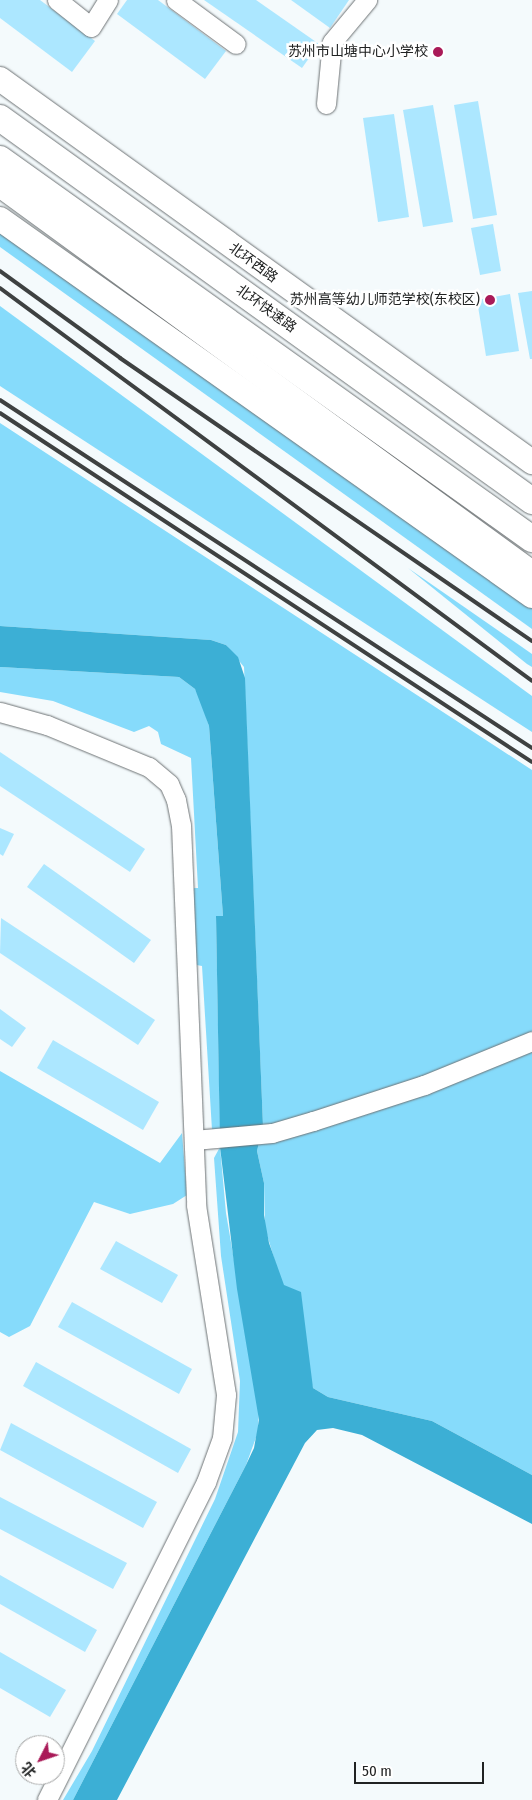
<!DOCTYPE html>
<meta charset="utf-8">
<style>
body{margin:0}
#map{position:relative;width:532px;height:1800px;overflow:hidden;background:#f4fafc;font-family:"Fira Sans Condensed","Noto Sans SC",sans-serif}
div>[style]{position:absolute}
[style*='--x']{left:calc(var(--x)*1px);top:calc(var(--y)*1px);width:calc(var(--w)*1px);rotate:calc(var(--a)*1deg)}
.green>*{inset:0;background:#86dbfb}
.water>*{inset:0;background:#3cafd5}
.building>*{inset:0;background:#ace7ff}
.roads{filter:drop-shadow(0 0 1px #6d7274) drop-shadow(0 0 1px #6d7274)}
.minor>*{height:19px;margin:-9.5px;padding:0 9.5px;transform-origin:9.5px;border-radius:9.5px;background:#fff}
.major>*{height:24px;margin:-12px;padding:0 12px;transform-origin:12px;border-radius:12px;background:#fff}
.highway>*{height:26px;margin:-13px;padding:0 13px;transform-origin:13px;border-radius:13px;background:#fff}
.rail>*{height:4px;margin:-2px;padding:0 2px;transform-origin:2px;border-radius:2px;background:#3e4141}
.dots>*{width:14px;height:14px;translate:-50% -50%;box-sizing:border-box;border:2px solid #fff;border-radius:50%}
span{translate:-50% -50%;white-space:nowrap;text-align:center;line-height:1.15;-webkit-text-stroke:5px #fff;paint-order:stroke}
.poi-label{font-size:14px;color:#202222}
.right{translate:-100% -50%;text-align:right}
.street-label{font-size:14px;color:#202222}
.north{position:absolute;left:15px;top:1735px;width:50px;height:50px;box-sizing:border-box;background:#fff;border:1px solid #a6a7a7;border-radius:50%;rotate:229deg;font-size:14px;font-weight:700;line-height:20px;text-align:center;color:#202222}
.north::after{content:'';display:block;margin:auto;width:18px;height:22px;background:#a91a58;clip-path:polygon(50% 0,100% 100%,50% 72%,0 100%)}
.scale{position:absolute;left:354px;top:1762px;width:130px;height:22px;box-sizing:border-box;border:2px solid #202222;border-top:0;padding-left:6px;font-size:15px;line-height:18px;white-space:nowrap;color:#202222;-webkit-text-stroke:4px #fff;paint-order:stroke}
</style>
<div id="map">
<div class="green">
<div style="clip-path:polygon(0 229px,532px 608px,532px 629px,0 247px)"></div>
<div style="clip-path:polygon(0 306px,532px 696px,532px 732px,0 386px)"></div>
<div style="clip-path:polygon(0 423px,532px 770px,532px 1475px,432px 1421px,328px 1397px,313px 1388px,265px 1228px,264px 1183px,257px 1151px,263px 1126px,244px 667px,226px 645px,211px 640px,0 626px)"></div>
<div style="clip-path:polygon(408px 568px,532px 654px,532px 667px,527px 664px)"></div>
<div style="clip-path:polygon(0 667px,179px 677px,195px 689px,200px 698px,209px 726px,223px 916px,216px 916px,220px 1135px,212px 1130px,202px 966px,191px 964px,188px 888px,198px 888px,191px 758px,161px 744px,158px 732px,149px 726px,134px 732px,53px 701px,0 692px)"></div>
<div style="clip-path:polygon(0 1071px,160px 1163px,182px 1133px,187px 1195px,173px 1204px,130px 1214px,94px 1202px,30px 1326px,9px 1337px,0 1332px)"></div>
<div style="clip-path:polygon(220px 1147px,226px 1213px,259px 1407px,258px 1432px,246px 1465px,73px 1800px,63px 1800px,92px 1751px,215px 1499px,238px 1432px,240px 1381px,221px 1256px,214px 1158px)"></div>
</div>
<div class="water">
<div style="clip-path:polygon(0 626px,211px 640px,226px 645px,238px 657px,245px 678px,263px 1126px,257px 1151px,264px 1183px,264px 1215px,269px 1243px,284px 1285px,301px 1292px,313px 1388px,328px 1397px,432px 1421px,532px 1475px,532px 1524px,362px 1435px,333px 1428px,317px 1430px,305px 1443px,117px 1800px,73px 1800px,246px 1465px,254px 1448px,259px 1420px,237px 1289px,220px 1147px,216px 916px,223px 916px,209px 726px,195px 689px,179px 677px,0 667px)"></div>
</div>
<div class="building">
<div style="clip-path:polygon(0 0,40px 0,95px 41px,72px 72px,0 18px)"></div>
<div style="clip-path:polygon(127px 0,158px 0,226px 51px,205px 79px,117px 14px)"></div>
<div style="clip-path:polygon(204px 0,256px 0,319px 44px,302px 68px)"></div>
<div style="clip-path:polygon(291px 0,349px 0,330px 28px)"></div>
<div style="clip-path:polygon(478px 101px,497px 215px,473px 219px,454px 105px)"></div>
<div style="clip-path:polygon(433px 105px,453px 222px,423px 227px,403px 110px)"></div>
<div style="clip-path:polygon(394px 114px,409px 217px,378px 222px,363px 118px)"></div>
<div style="clip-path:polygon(493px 224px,501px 271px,480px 275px,471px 228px)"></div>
<div style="clip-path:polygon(532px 291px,532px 359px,530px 359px,518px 293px)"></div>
<div style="clip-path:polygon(510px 294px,519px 351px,486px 356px,477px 300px)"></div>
<div style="clip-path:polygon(0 752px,145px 849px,130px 872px,0 786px)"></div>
<div style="clip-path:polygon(0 828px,14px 834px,3px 856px,0 854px)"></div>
<div style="clip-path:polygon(44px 864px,151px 940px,134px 963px,27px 887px)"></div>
<div style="clip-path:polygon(1px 918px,155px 1020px,138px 1045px,0 953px)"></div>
<div style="clip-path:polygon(0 1009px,26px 1028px,12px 1047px,0 1039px)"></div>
<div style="clip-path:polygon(53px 1040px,159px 1102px,143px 1130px,37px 1068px)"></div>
<div style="clip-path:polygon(116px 1241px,178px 1275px,162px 1303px,100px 1269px)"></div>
<div style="clip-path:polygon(72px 1302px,192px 1369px,179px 1394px,58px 1327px)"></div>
<div style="clip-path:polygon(36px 1362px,191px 1449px,178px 1473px,23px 1386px)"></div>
<div style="clip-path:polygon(11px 1423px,157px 1502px,143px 1528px,0 1450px)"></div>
<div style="clip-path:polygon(0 1497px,127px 1563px,113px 1589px,0 1529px)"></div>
<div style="clip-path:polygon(0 1575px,97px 1630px,85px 1652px,0 1604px)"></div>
<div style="clip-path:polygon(0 1652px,66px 1690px,50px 1717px,0 1688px)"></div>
</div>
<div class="roads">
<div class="minor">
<div style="--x:57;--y:0;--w:43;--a:38.5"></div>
<div style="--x:91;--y:27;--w:32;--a:-58"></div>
<div style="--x:176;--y:0;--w:74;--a:36.3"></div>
<div style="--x:326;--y:104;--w:62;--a:-84.5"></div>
<div style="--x:332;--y:42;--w:55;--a:-50.2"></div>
<div style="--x:0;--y:712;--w:49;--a:15.5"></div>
<div style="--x:47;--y:725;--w:110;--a:22.4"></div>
<div style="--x:149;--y:767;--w:26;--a:40"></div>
<div style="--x:169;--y:784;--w:17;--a:66"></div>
<div style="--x:176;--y:800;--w:25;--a:79"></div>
<div style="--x:181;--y:825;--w:380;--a:87.7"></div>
<div style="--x:196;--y:1205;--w:192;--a:81"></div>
<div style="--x:226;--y:1395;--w:43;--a:95.3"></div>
<div style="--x:222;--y:1438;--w:47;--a:110"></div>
<div style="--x:206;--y:1482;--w:356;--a:116.6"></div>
<div style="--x:194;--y:1140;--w:78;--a:-5.1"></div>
<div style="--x:272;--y:1133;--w:43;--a:-16.3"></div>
<div style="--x:313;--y:1121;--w:117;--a:-18"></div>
<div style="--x:424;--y:1085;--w:117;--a:-22.2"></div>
</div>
<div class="major">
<div style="--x:0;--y:79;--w:656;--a:35.75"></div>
<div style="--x:0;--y:185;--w:658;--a:36.1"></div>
<div style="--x:0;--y:219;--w:652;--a:35.32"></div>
</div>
<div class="highway">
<div style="--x:0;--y:118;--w:656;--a:35.75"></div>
<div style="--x:0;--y:159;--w:654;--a:35.54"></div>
</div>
</div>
<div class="rail">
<div style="--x:0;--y:271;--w:148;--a:35.9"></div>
<div style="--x:120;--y:358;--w:500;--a:34.5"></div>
<div style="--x:0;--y:288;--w:661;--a:36.45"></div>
<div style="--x:0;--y:400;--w:636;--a:33.19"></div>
<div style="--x:0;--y:413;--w:636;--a:33.27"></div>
</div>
<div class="dots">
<div style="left:438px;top:52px;background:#a91a58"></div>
<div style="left:490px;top:300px;background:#a91a58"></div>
</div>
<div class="poi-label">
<span class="right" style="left:428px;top:52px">苏州市山塘中心小学校</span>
<span class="right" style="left:480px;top:300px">苏州高等幼儿师范学校(东校区)</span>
</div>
<div class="street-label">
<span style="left:253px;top:263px;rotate:36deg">北环西路</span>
<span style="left:266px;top:309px;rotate:36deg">北环快速路</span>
</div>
<div class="north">北</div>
<div class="scale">50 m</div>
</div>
